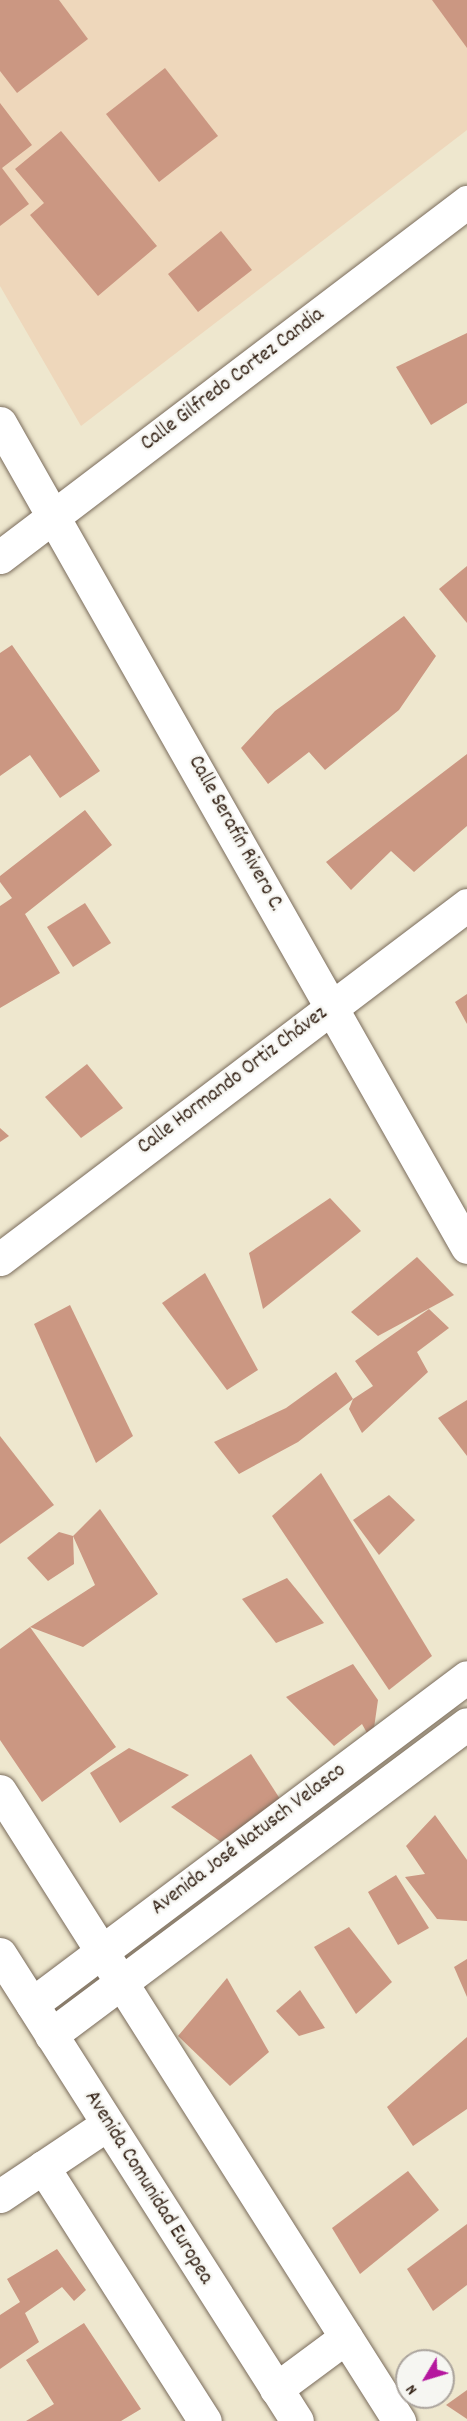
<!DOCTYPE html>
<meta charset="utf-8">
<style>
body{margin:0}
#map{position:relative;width:467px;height:2421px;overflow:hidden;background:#eee7ce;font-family:Dekko,sans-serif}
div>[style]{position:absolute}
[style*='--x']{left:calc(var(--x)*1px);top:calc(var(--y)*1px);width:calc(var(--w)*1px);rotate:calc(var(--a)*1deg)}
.built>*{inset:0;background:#eed7bb}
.building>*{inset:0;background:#cb9782}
.roads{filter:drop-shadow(0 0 2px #7a6c5c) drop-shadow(0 0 2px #7a6c5c)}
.minor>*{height:33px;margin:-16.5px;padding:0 16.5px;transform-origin:16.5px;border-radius:16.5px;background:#fff}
.secondary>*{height:33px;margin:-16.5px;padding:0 16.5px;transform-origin:16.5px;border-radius:16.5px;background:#fff}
.trunk>*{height:33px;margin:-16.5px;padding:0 16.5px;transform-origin:16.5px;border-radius:16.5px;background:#fff}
span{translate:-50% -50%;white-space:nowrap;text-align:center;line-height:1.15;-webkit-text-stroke:5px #f6f6f2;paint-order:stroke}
.street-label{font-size:21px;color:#3b2a1e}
.north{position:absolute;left:395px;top:2349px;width:60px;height:60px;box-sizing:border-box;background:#f6f6f2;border:2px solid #aba49d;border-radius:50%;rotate:232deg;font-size:16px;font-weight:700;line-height:24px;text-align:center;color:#3b2a1e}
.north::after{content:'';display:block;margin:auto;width:21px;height:27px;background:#b5179e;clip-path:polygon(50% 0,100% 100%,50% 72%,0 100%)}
</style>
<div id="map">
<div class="built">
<div style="clip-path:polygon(0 0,467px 0,467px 130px,81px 426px,0 286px)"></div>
</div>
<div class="building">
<div style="clip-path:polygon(0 0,59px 0,88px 39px,17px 93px,0 71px)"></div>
<div style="clip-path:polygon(432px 0,467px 0,467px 48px)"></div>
<div style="clip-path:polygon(165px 68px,218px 136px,159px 182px,106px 114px)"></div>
<div style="clip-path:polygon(0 103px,32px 145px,2px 168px,29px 204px,0 226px)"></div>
<div style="clip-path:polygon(61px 131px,157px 246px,98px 296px,30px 215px,44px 203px,15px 169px)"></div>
<div style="clip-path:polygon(221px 231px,252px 270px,198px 312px,168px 274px)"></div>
<div style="clip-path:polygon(467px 333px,467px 403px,431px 425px,396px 367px)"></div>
<div style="clip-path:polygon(467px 566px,467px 623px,439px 589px)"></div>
<div style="clip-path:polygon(404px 616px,436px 656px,399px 710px,325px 770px,309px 752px,268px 784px,241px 748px,275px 711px)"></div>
<div style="clip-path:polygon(12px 645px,100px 771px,60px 798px,30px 755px,0 776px,0 653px)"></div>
<div style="clip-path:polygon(467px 754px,467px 826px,414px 872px,391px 851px,351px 890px,326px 862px)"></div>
<div style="clip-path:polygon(85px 810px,112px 845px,25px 914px,60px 973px,0 1008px,0 906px,12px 898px,0 882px,0 876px)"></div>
<div style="clip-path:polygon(85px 903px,111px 943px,73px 967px,47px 927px)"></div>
<div style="clip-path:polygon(467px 994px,467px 1024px,455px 1002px)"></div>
<div style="clip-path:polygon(87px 1064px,123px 1108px,81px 1138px,45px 1097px)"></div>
<div style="clip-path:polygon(0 1128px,9px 1136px,0 1142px)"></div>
<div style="clip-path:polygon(330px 1198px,361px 1231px,263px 1309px,249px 1253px)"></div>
<div style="clip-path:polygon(417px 1257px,454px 1295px,378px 1336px,351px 1312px)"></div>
<div style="clip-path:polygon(205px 1273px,258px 1370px,227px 1390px,162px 1303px)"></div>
<div style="clip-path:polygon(70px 1305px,133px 1436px,96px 1463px,34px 1324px)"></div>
<div style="clip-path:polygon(429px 1309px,449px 1328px,417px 1352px,428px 1372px,362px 1433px,349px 1409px,353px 1399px,373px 1386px,355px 1361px)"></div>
<div style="clip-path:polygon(336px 1372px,353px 1399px,298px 1442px,239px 1474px,214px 1442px,286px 1408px)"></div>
<div style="clip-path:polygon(467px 1400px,467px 1456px,438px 1418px)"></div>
<div style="clip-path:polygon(0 1436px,54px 1505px,0 1544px)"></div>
<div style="clip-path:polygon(321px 1473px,432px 1656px,389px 1690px,272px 1516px)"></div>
<div style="clip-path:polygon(389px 1495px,415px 1520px,379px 1555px,353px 1520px)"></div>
<div style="clip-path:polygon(100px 1509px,158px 1594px,83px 1647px,30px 1627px,116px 1747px,42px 1802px,0 1740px,0 1649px,30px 1627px,95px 1585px,73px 1536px)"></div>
<div style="clip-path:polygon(59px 1532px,73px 1536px,74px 1564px,48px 1581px,27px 1558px)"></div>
<div style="clip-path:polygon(287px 1578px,324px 1623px,276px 1643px,242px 1599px)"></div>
<div style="clip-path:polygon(353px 1664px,378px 1700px,372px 1742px,362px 1724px,334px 1746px,286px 1697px)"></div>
<div style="clip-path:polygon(129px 1748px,189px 1775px,120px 1823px,90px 1773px)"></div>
<div style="clip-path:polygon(251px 1754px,282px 1802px,221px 1842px,171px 1807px)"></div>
<div style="clip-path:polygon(435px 1815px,467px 1860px,467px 1921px,437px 1919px,405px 1877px,425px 1874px,406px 1846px)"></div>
<div style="clip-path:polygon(396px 1875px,429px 1928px,398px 1945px,368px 1892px)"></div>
<div style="clip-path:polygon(349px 1927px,392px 1982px,356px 2014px,314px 1947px)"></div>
<div style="clip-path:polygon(467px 1959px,467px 1997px,454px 1967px)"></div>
<div style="clip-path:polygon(227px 1978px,269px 2052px,230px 2086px,178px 2036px)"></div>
<div style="clip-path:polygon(300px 1990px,325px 2028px,299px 2036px,276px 2011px)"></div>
<div style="clip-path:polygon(467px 2037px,467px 2109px,413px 2146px,387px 2107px)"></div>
<div style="clip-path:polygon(408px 2171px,439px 2210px,360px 2274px,332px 2228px)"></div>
<div style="clip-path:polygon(467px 2224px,467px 2285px,433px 2311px,407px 2269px)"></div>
<div style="clip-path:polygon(57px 2249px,86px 2290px,74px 2301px,62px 2287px,25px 2313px,39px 2342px,0 2369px,0 2315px,20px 2302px,7px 2279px)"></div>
<div style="clip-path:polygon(84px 2323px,141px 2409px,121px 2421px,26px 2421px,54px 2404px,26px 2360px)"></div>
<div style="clip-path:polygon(467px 2390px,467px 2419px,446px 2405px)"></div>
</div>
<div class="roads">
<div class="minor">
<div style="--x:0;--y:423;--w:947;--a:60.46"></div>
<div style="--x:0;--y:557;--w:587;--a:-37.24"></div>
<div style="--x:0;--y:1259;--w:586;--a:-37.16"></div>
<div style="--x:0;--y:1791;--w:746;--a:57.65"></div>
<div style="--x:43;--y:2167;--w:301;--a:57.5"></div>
<div style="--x:0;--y:2196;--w:128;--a:-33.8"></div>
<div style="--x:276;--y:2389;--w:87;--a:-36.6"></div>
</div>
<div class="secondary">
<div style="--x:32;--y:2004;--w:544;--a:-36.93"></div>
<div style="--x:51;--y:2035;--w:519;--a:-36.78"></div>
</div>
<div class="trunk">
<div style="--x:0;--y:1954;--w:553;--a:57.54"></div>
</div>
</div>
<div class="street-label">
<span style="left:233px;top:380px;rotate:-37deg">Calle Gilfredo Cortez Candia</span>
<span style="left:235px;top:834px;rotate:61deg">Calle Serafín Rivero C.</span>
<span style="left:233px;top:1081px;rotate:-37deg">Calle Hormando Ortiz Chávez</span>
<span style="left:249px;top:1840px;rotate:-37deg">Avenida José Natusch Velasco</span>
<span style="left:148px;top:2188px;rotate:58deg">Avenida Comunidad Europea</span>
</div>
<div class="north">N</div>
</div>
